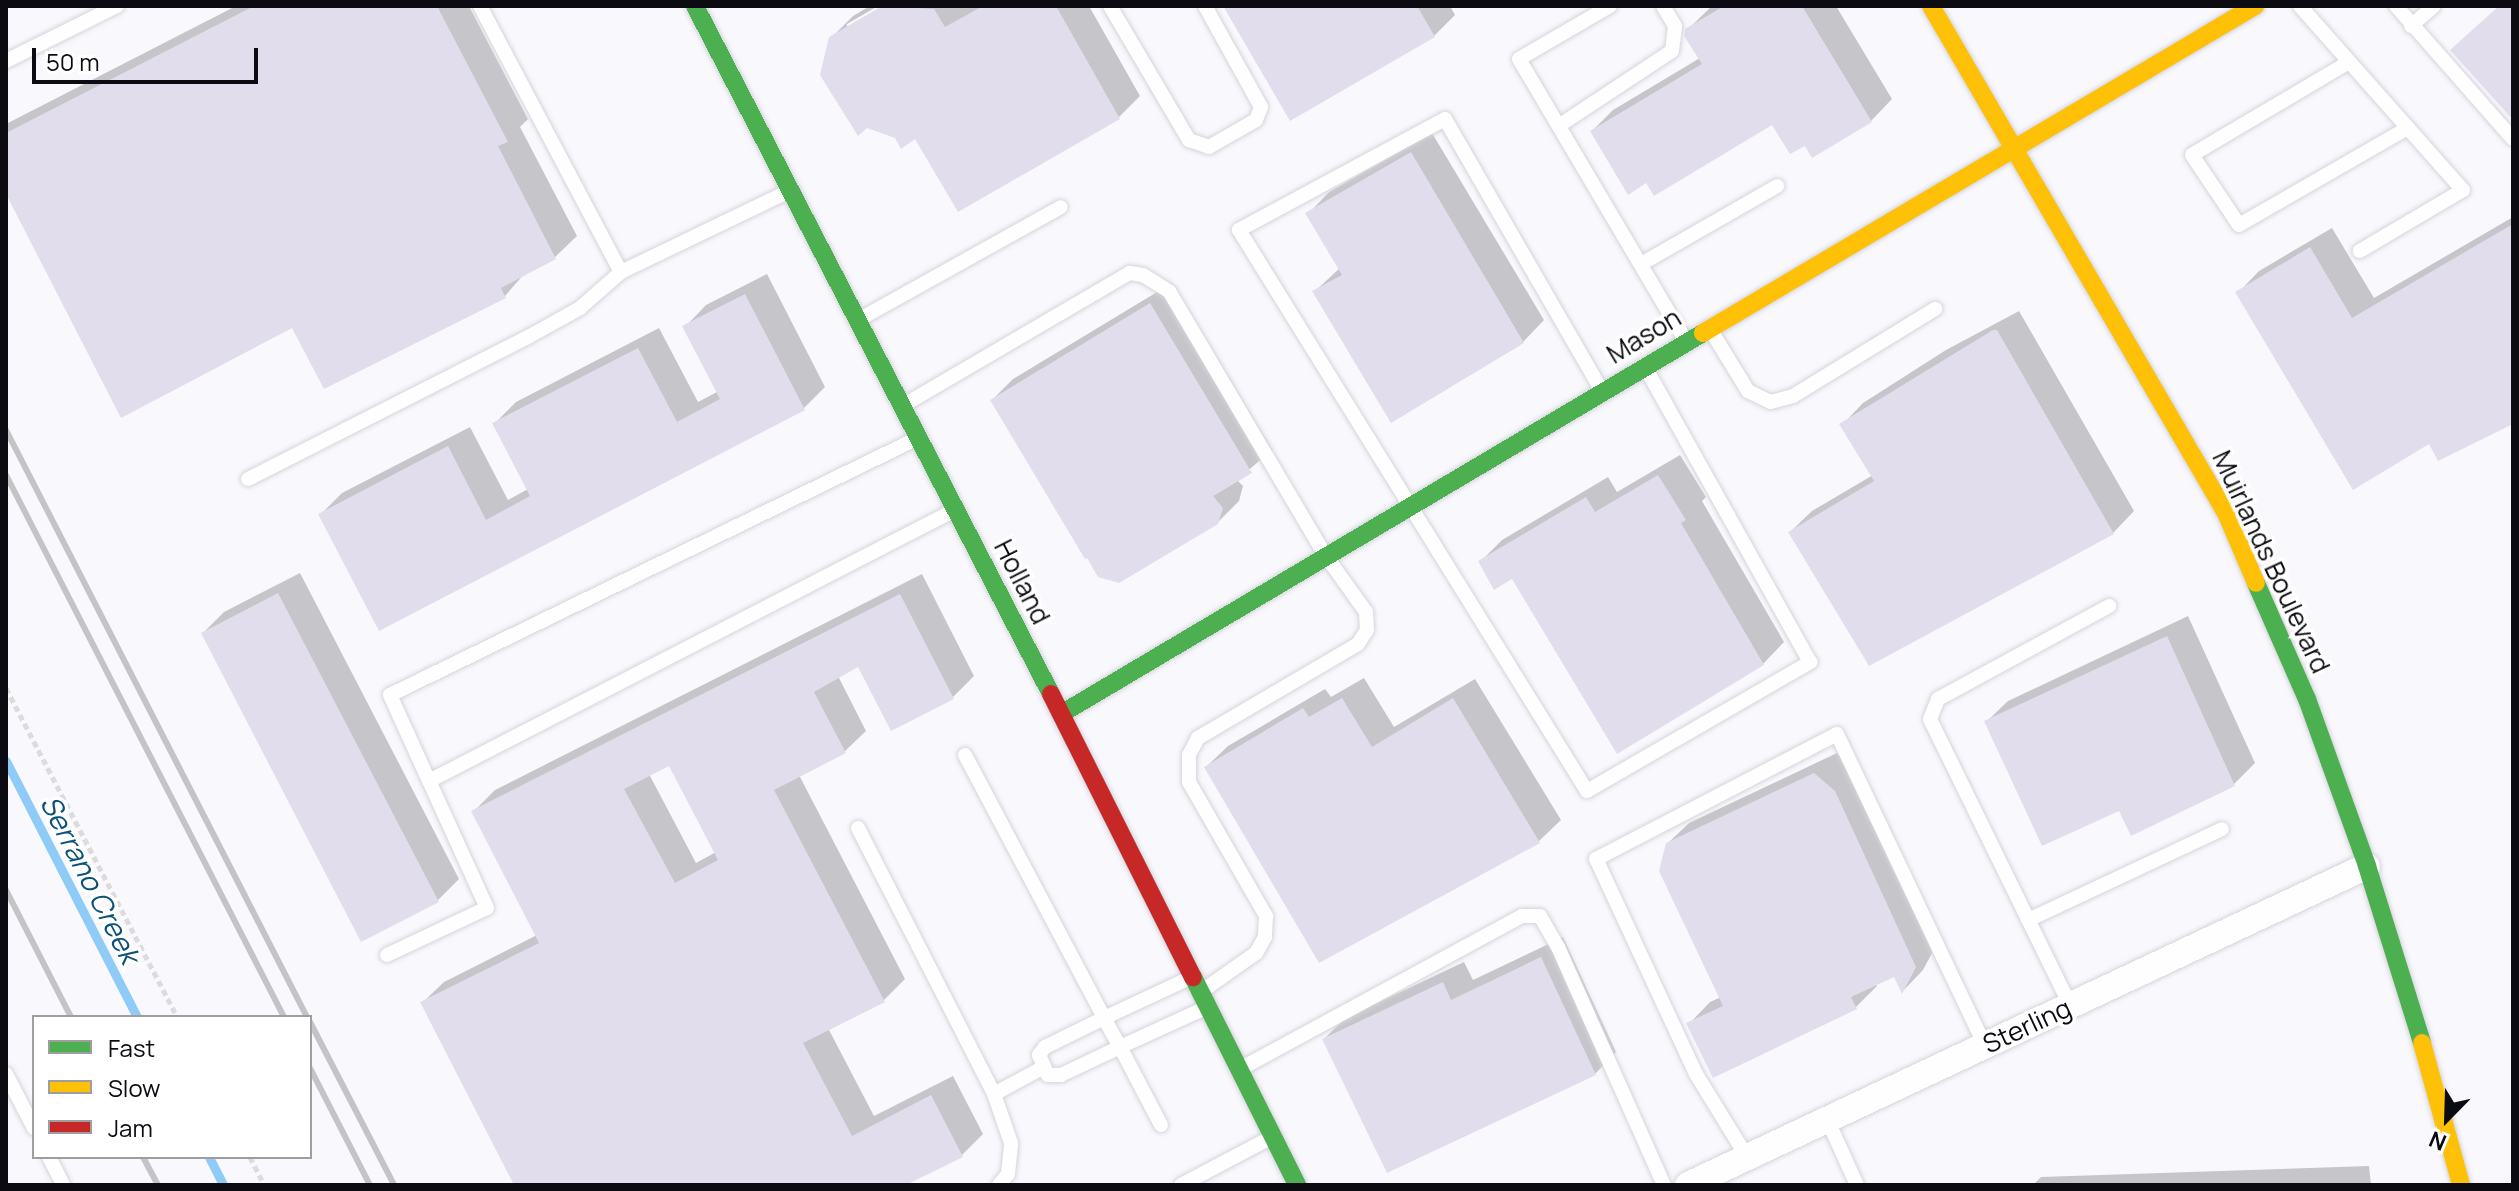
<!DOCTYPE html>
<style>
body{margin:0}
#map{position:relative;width:2519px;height:1191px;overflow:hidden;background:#f8f8fd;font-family:Manrope,sans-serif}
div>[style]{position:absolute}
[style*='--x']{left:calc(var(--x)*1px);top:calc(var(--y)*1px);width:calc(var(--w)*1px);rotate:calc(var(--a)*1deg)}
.shadow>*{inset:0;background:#0003}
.stream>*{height:9px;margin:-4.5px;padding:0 4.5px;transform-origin:4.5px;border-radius:4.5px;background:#8eccf7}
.building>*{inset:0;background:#e1dded}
.path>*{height:5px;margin-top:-2.5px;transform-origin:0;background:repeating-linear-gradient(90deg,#dcdbde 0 6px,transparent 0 10px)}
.roads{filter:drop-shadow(0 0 2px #d4d4db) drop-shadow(0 0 2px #d4d4db)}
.lane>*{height:14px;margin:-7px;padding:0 7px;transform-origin:7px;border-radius:7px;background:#fefeff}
.street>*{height:26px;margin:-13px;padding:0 13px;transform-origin:13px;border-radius:13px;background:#fefeff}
.fast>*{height:18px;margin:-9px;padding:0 9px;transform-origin:9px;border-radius:9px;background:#4caf50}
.slow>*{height:18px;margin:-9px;padding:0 9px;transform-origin:9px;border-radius:9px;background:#ffc107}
.jam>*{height:18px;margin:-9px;padding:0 9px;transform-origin:9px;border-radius:9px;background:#c62828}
.rail>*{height:6px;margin:-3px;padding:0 3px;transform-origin:3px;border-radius:3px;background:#c4c3c6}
span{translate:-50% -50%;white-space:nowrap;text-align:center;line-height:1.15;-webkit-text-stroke:7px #fff;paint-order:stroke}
.street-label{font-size:26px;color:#0c0b12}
.water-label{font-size:28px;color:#0c5179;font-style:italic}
.frame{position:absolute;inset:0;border:8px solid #0c0b12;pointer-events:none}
.legend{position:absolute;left:32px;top:1015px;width:280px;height:144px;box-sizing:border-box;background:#fff;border:2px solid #9e9da0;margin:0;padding:10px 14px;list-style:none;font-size:24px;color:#0c0b12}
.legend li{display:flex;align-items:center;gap:16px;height:40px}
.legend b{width:40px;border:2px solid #9e9da0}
.north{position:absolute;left:2407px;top:1079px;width:80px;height:80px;-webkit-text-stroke:6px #fff;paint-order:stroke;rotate:203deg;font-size:22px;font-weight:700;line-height:32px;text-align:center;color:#0c0b12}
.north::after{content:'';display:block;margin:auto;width:28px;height:36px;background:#0c0b12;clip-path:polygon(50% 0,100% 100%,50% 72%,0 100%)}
.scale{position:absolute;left:32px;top:48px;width:226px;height:36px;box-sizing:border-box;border:4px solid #0c0b12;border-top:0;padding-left:10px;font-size:24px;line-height:28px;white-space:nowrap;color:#0c0b12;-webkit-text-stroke:6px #fff;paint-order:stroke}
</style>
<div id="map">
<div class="shadow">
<div style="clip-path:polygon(236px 6px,469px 6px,528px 119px,520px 127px,577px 236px,555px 257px,525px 273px,505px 296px,293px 326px,6px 190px,6px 124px)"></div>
<div style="clip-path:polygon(870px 6px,878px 6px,847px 24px,847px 29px,887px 6px,1089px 6px,1140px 96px,1119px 117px,916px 137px,831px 38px,853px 16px)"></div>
<div style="clip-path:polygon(1225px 6px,1450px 6px,1455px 15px,1434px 36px)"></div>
<div style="clip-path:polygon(1712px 6px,1836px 6px,1892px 99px,1871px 121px,1806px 143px,1773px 122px,1647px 180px,1592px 131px,1613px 110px,1700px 58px,1687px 30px)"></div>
<div style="clip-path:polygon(1432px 133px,1544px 320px,1523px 342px,1315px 291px,1340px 268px,1308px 214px,1329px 192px)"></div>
<div style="clip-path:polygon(2513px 217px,2513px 421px,2429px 441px,2238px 293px,2259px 271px,2332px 228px,2374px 298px)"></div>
<div style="clip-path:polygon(767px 274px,825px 387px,804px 408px,380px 629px,320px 515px,342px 493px,470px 427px,508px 500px,528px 489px,495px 423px,516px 402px,659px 328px,698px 402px,719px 391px,685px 327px,706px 305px)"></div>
<div style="clip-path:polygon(1172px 283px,1272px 450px,1237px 480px,1243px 486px,1239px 501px,1217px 523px,992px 400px,1013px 379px)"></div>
<div style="clip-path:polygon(2019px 311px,2134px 511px,2113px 533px,1790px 532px,1812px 511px,1873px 475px,1842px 425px,1863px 403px,1946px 350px)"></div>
<div style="clip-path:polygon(1680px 455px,1706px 497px,1702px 501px,1784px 642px,1763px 664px,1513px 577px,1480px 562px,1502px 540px,1608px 477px,1617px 492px)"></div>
<div style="clip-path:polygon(300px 573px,459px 879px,438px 900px,362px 939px,203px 633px,224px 612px)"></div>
<div style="clip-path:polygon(evenodd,922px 574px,974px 676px,953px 697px,859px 664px,838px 676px,866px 731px,844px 752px,799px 775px,905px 979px,884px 1000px,828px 1028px,874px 1116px,953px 1076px,983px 1134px,962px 1155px,903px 1185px,516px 1185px,422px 1003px,444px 982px,537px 935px,473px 812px,495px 790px,922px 574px,670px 764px,716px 852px,696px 863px,649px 774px,670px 764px)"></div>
<div style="clip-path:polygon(2188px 616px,2255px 763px,2234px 784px,2120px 808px,1986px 722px,2008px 701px)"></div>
<div style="clip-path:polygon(1364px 678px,1394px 727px,1475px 679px,1561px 820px,1539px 841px,1320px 960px,1206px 767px,1228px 746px,1325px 689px,1331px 697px)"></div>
<div style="clip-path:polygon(1837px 753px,1855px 770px,1937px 944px,1923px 970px,1903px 991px,1895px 975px,1875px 983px,1877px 986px,1855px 1008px,1689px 1024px,1710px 1002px,1721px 997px,1667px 844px,1689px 823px)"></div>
<div style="clip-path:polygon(1563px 937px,1616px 1052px,1595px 1074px,1324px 1039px,1345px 1018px,1464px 962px,1473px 980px)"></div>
<div style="clip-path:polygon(2369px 1166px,2371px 1185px,2033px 1185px,2041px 1177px)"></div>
</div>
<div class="stream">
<div style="--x:6;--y:761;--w:288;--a:62.9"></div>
<div style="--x:209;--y:1157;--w:31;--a:63"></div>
</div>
<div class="building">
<div style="clip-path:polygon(254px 6px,437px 6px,508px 142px,498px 146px,556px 259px,501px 288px,506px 298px,324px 389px,292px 328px,121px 418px,6px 194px,6px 133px)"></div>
<div style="clip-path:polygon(882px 6px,934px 9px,945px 27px,983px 6px,1056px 6px,1120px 119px,958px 212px,915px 139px,901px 149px,895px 138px,867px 128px,858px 136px,820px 75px,829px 37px)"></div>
<div style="clip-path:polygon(1223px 6px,1417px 6px,1435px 37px,1290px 121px)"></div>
<div style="clip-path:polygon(1724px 6px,1802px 6px,1872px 122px,1812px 158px,1805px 146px,1790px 154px,1772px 125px,1654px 196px,1646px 183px,1628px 195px,1590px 131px,1702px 64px,1684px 36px,1685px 29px)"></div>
<div style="clip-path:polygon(2499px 6px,2513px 6px,2513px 120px,2450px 50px)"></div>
<div style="clip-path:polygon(1411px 152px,1524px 343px,1391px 423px,1312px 291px,1342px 275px,1305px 213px)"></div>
<div style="clip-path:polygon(2513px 224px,2513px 424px,2438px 461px,2429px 444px,2353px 490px,2235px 292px,2310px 247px,2352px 318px)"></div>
<div style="clip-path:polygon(745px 294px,805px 410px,379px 631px,318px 514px,448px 446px,486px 520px,530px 496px,492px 423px,638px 348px,677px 422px,720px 399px,682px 326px)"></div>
<div style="clip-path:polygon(1150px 303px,1252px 473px,1213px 496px,1223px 508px,1218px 524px,1119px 583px,1098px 577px,1087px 558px,1085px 559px,990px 400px)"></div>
<div style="clip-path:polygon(1993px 330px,1997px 330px,2114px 534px,1869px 666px,1788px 532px,1874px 481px,1839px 424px)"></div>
<div style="clip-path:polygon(1658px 475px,1686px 520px,1681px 523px,1764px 665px,1617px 754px,1512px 579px,1494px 590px,1478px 561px,1586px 497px,1595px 512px)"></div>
<div style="clip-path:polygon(278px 593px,439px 902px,361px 942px,201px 633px)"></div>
<div style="clip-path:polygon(evenodd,900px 594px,954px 699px,891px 731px,858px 667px,814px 692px,846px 753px,774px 790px,885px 1002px,803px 1043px,852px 1136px,931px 1095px,963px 1157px,906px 1185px,514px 1185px,420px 1002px,539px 943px,471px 811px,900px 594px,669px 766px,718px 860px,675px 883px,624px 789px,669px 766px)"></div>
<div style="clip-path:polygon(2167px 636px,2235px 786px,2131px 836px,2119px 811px,2042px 846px,1984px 721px)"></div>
<div style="clip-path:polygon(1342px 698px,1372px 747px,1453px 698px,1540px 843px,1319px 963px,1204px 767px,1303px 708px,1309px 717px)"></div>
<div style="clip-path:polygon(1814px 773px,1835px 791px,1916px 967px,1902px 994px,1894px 977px,1851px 997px,1857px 1009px,1713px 1078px,1686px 1023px,1723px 1006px,1659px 871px,1666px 843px)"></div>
<div style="clip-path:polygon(1541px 957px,1596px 1075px,1387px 1173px,1322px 1039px,1443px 982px,1451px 1000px)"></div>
</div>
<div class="path">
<div style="--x:6;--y:688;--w:371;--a:62.5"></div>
<div style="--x:250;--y:1157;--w:31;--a:63"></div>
</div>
<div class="roads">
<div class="lane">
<div style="--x:480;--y:6;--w:301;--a:62.1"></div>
<div style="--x:621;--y:272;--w:187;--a:-25.7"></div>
<div style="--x:1110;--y:6;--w:156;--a:59.5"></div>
<div style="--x:1189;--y:140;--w:21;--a:19"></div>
<div style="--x:1209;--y:147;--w:54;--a:-29.9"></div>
<div style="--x:1256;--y:120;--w:14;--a:-69"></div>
<div style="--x:1261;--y:107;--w:115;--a:-119"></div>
<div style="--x:1610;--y:6;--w:105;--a:149.8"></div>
<div style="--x:1519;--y:59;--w:328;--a:59.4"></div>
<div style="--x:2300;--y:6;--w:246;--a:48.5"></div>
<div style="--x:2463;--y:190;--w:120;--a:149.4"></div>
<div style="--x:2396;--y:6;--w:177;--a:48.7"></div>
<div style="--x:2411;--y:26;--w:30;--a:-41"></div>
<div style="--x:6;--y:61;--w:124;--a:-26.4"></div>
<div style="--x:2349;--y:62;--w:182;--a:149.4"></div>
<div style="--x:2192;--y:155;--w:84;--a:56.1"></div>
<div style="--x:2239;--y:225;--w:195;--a:-29.9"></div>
<div style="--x:1560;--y:125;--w:134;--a:-33.5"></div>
<div style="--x:1672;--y:51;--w:25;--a:-83"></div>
<div style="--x:1675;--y:26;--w:23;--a:-121"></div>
<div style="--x:1641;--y:264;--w:157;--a:-29.8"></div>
<div style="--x:858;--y:320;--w:232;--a:-29.1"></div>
<div style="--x:1710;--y:329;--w:73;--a:58.5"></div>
<div style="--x:1748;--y:391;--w:25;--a:26"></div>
<div style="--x:1771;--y:402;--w:23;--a:-15"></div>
<div style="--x:1793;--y:396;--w:167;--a:-31.5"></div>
<div style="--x:1602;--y:391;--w:314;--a:-120"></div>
<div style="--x:1445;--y:119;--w:234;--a:151.7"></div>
<div style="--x:1239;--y:230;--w:660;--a:58.19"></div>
<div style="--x:1587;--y:791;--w:258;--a:-30"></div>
<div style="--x:1810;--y:662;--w:334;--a:-119.2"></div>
<div style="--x:902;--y:406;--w:264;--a:-30.3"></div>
<div style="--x:1130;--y:273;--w:13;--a:9"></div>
<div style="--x:1143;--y:275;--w:31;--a:32"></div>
<div style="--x:1169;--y:291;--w:308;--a:59.4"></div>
<div style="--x:1326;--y:556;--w:69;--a:54.5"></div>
<div style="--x:1366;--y:612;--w:18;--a:87"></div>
<div style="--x:1367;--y:630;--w:17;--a:123"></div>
<div style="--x:1358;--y:644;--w:186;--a:149.6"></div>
<div style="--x:1198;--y:738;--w:19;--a:118"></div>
<div style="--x:1189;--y:755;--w:27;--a:90"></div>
<div style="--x:1189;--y:782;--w:155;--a:60.1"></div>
<div style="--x:1266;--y:916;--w:21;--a:93"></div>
<div style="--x:1265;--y:937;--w:18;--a:119"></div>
<div style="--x:1256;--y:953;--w:66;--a:144.9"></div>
<div style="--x:918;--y:438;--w:587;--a:154.05"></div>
<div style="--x:390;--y:695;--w:94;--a:65.6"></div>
<div style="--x:429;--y:781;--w:589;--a:-27.26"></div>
<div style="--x:248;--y:479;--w:314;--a:-26.9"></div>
<div style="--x:528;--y:337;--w:60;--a:-29.1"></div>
<div style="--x:580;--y:308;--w:55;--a:-41.3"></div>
<div style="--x:965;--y:755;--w:297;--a:62.1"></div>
<div style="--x:1104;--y:1018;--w:97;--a:-25"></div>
<div style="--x:858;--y:828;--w:299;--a:62.9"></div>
<div style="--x:2028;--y:920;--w:214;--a:-25.1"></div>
<div style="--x:387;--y:955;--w:110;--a:-25.2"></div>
<div style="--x:487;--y:908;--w:140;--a:-114.5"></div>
<div style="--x:2070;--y:1005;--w:318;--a:-116.1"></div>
<div style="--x:1930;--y:719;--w:22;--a:-68"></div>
<div style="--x:1938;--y:699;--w:195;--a:-28.5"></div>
<div style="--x:1240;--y:1069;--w:321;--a:-28.5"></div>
<div style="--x:1522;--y:916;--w:18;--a:0"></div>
<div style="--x:1540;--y:916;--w:36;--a:60"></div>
<div style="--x:1558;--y:947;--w:261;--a:66"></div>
<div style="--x:6;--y:1074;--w:61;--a:62.6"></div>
<div style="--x:1827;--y:1119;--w:72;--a:65.6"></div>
<div style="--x:1161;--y:1125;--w:88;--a:-117.7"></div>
<div style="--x:1120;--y:1047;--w:33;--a:-119"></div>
<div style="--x:1104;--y:1018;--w:66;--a:153.8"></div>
<div style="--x:1045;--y:1047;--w:10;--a:127"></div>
<div style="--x:1039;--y:1055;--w:22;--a:66"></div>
<div style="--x:1048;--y:1075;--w:13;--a:0"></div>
<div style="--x:1061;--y:1075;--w:65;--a:-25.4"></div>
<div style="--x:1120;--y:1047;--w:94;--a:-24.6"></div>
<div style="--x:49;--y:1157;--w:31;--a:63"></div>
<div style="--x:1747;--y:1157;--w:97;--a:-121.6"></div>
<div style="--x:1696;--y:1074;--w:237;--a:-114.9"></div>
<div style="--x:1596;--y:859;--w:271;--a:-27.4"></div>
<div style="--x:1837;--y:734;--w:345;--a:64.6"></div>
<div style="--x:999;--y:1185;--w:14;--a:-51"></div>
<div style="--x:1008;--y:1174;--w:31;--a:-84"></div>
<div style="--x:1011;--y:1143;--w:52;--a:-109.1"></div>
<div style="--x:994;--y:1094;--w:55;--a:-28.4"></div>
<div style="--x:1181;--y:1185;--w:103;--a:-27.8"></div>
</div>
<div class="street">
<div style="--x:1688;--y:1185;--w:750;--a:-25.16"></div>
</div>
<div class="fast">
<div style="--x:695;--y:6;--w:775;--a:62.64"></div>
<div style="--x:2256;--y:583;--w:127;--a:66.3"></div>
<div style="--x:2307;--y:699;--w:177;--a:70.2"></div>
<div style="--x:2367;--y:866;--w:185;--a:72.7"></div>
<div style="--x:1061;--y:714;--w:747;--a:-30.69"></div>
<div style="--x:1193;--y:977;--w:233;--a:63.4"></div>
</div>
<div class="slow">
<div style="--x:1931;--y:6;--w:587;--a:59.81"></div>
<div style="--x:2226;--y:513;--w:76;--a:66.8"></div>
<div style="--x:1703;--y:333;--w:642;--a:-30.64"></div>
<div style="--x:2422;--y:1043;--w:147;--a:74.6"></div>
</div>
<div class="jam">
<div style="--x:1051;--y:694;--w:317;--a:63.4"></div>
</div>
</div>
<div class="rail">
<div style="--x:6;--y:430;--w:660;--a:62.85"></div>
<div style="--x:6;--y:475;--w:609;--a:62.85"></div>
<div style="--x:6;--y:890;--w:143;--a:62.9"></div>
<div style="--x:310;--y:1022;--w:183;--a:62.7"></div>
<div style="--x:310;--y:1068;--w:131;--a:62.9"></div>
<div style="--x:143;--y:1157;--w:32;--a:62"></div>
</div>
<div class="street-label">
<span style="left:1644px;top:336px;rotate:-31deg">Mason</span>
<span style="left:2271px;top:562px;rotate:65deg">Muirlands Boulevard</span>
<span style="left:1022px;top:582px;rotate:63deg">Holland</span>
<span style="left:2027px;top:1026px;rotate:-25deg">Sterling</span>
</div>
<div class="water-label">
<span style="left:91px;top:879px;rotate:63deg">Serrano Creek</span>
</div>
<div class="frame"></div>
<ul class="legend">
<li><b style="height:10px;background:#4caf50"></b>Fast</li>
<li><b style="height:10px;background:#ffc107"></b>Slow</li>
<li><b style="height:10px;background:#c62828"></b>Jam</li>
</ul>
<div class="north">N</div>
<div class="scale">50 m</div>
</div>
